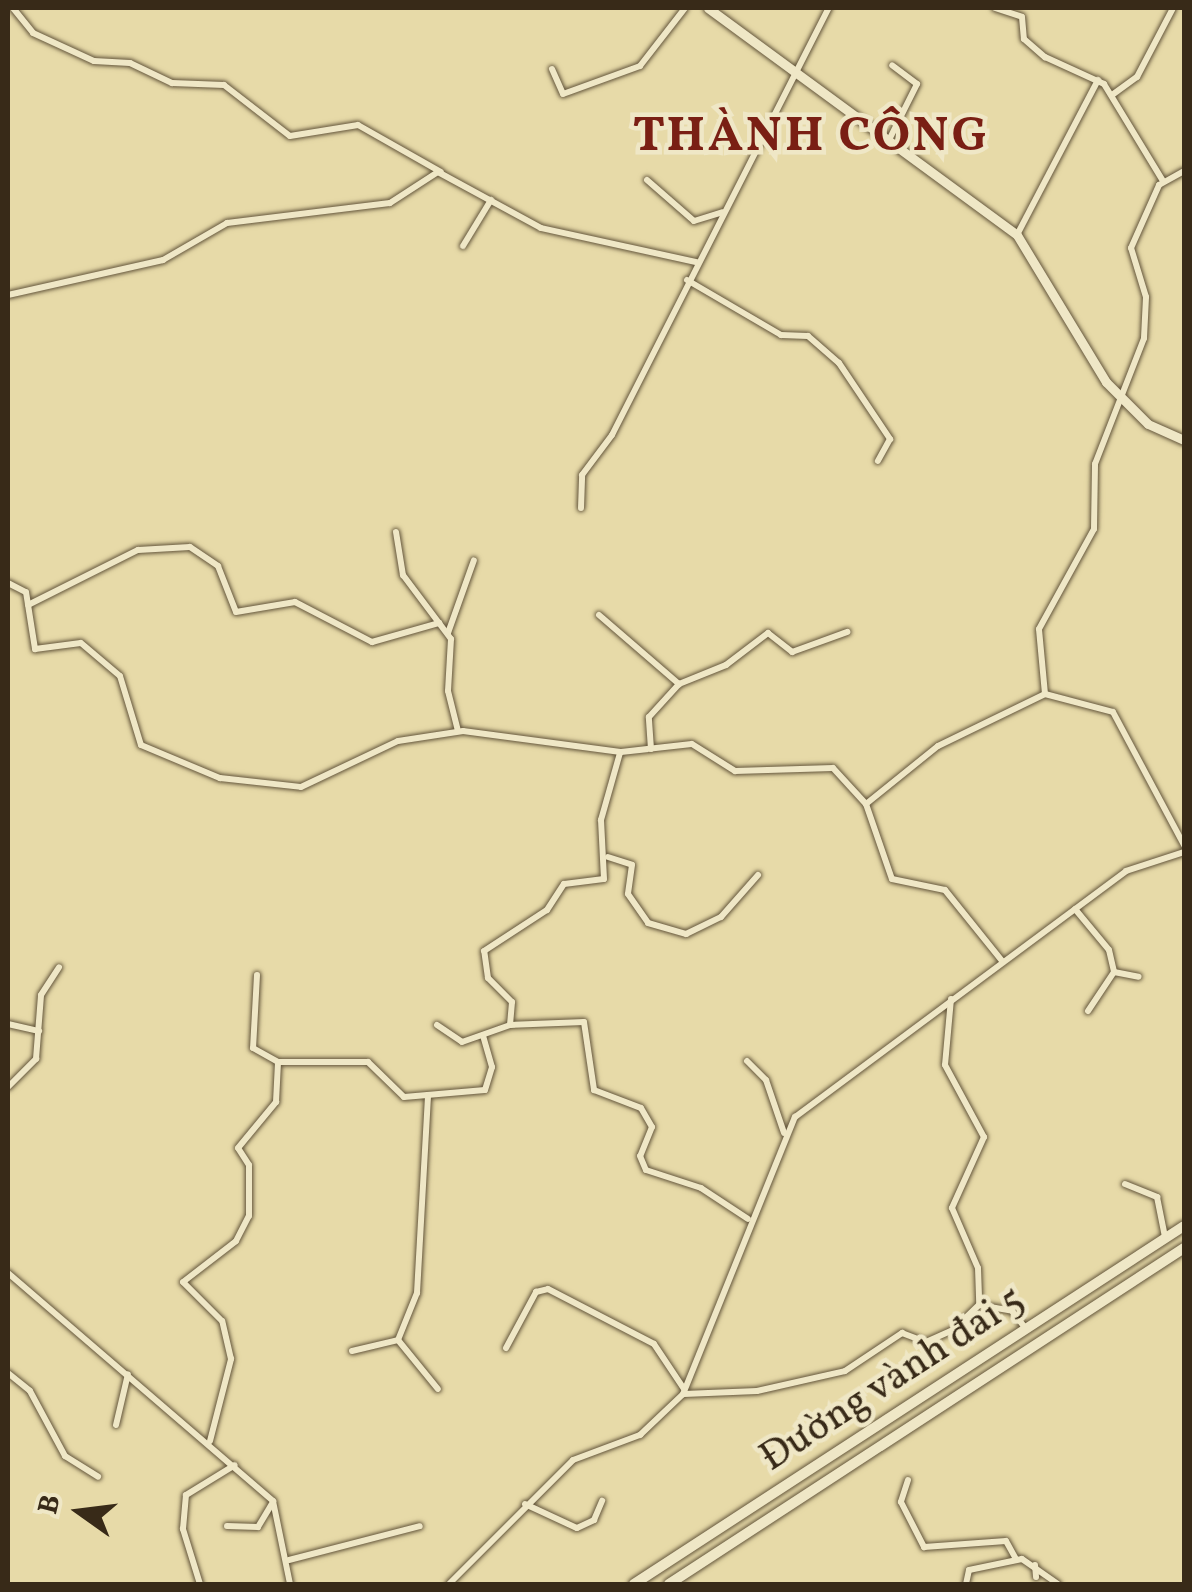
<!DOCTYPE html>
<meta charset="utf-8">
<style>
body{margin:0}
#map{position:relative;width:1192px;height:1592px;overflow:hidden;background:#e7daa8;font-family:Vollkorn,serif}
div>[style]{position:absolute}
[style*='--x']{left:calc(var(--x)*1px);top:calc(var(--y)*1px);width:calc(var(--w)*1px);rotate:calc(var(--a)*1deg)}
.roads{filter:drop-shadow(0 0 2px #64563c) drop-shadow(0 0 2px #64563c)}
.minor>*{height:6px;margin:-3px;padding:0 3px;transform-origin:3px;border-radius:3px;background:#efe7c6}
.tertiary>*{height:9px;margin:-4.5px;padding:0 4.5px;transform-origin:4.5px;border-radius:4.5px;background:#efe7c6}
.secondary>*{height:10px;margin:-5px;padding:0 5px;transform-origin:5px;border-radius:5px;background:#efe7c6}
span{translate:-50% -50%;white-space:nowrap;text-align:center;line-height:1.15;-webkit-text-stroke:9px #efe7c6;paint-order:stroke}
.street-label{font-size:40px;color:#382a18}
.district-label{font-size:50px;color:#7a1f14;font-weight:700;letter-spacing:2.5px}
.frame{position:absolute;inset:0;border:10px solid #382a18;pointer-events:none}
.north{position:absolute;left:30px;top:1462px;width:100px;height:100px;-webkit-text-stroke:8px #efe7c6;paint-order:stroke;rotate:284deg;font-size:28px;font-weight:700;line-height:40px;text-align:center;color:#382a18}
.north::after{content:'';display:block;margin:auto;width:35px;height:45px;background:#382a18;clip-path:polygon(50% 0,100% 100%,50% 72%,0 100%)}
</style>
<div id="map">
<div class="roads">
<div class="minor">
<div style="--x:13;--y:8;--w:32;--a:51"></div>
<div style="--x:33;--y:33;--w:67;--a:24.7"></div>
<div style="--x:94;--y:61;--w:36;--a:3"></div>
<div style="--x:130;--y:63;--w:47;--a:25.5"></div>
<div style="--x:172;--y:83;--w:52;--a:2.2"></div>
<div style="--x:224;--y:85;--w:83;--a:37.7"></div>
<div style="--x:290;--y:136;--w:69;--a:-9.2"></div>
<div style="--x:358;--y:125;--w:95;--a:29.5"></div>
<div style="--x:995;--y:8;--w:28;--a:18"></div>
<div style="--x:1022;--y:17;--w:22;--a:85"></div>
<div style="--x:1024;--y:39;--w:28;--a:41"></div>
<div style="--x:1045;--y:57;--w:65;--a:24.6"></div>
<div style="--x:1104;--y:84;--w:114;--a:58.7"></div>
<div style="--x:552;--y:69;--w:27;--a:66"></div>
<div style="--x:563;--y:94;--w:82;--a:-20"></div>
<div style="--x:640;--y:66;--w:73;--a:-52.2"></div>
<div style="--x:1112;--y:95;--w:31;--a:-36"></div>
<div style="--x:1137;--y:77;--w:78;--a:-62.4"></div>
<div style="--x:888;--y:142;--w:65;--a:-63.4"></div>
<div style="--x:917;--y:84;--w:31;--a:-143"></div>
<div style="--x:647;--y:180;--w:62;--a:41.1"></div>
<div style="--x:694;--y:221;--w:30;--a:-17"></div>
<div style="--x:1017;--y:235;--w:175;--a:-62.4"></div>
<div style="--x:463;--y:246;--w:54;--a:-58.7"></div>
<div style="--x:687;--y:280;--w:109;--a:30.3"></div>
<div style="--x:781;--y:335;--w:27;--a:2"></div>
<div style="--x:808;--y:336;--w:41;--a:41.1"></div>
<div style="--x:839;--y:363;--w:92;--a:56.1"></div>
<div style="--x:890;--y:439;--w:25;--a:119"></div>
<div style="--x:8;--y:295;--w:159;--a:-12.7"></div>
<div style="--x:163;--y:260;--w:74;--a:-30"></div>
<div style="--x:227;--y:223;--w:164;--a:-7"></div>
<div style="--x:390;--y:203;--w:57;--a:-32.9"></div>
<div style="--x:438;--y:172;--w:117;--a:28.5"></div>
<div style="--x:541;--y:228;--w:159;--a:12.4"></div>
<div style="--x:581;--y:508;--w:33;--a:-88"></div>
<div style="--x:582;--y:475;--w:50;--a:-53.1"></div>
<div style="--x:612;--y:435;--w:479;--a:-63.1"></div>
<div style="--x:396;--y:532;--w:44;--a:80.8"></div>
<div style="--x:403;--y:575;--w:80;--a:53.1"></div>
<div style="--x:451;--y:639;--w:52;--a:93.3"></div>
<div style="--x:448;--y:691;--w:41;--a:76"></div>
<div style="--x:8;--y:583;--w:20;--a:27"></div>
<div style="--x:26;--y:592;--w:58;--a:81"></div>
<div style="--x:35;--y:649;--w:46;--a:-7.4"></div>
<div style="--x:81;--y:643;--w:51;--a:40.2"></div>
<div style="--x:120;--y:676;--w:72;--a:73.1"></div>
<div style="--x:141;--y:745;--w:86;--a:22.7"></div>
<div style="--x:220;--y:778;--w:81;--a:6.3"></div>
<div style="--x:301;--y:787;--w:107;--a:-25.4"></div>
<div style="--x:398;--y:741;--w:66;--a:-8.7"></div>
<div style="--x:463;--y:731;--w:159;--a:7.6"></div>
<div style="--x:621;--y:752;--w:71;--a:-6.4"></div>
<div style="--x:692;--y:744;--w:51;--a:32.1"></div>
<div style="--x:735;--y:771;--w:98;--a:-1.8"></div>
<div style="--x:833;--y:768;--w:49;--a:47.5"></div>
<div style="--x:866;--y:804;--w:92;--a:-38.9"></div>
<div style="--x:938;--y:746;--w:119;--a:-25.9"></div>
<div style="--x:1045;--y:694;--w:70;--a:14.8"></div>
<div style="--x:1113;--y:712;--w:151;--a:61.9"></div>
<div style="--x:28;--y:605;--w:123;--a:-26.6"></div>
<div style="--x:138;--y:550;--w:52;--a:-3.3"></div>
<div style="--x:190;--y:547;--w:34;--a:34"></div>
<div style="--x:218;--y:566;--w:49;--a:68.6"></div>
<div style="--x:236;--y:612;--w:60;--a:-9.6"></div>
<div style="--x:295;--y:602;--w:87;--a:27.5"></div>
<div style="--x:372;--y:642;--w:70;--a:-15.8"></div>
<div style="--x:599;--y:615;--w:106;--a:40.8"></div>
<div style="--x:448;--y:633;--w:77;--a:-70.4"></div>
<div style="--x:1045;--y:694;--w:65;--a:-95.3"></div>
<div style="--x:1039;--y:629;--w:114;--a:-61.2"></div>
<div style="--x:1094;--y:529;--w:65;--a:-89.1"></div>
<div style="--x:1095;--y:464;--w:135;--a:-68.7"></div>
<div style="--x:1144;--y:338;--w:41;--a:-87.2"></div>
<div style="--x:1146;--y:297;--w:51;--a:-107"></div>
<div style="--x:1131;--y:248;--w:69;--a:-66"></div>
<div style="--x:1159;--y:185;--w:29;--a:-29"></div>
<div style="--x:651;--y:749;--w:32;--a:-94"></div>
<div style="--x:649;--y:717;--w:45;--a:-47.7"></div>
<div style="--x:679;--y:684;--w:51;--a:-22"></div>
<div style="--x:726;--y:665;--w:53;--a:-37.3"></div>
<div style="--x:768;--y:633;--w:31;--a:38"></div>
<div style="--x:792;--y:652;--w:59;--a:-20"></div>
<div style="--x:866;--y:804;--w:79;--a:70.9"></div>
<div style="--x:892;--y:879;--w:54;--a:11.7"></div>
<div style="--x:945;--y:890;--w:91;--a:51.2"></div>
<div style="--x:608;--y:857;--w:25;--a:18"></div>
<div style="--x:632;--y:865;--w:29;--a:98"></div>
<div style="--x:628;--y:894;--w:35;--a:55"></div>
<div style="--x:648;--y:923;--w:40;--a:16"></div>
<div style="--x:686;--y:934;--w:39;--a:-26"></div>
<div style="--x:721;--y:917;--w:56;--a:-48.6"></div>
<div style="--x:1075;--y:909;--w:53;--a:50.3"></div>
<div style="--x:1109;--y:950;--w:23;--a:77"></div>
<div style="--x:257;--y:975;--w:73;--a:93.1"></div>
<div style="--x:253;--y:1048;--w:29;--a:29"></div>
<div style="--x:278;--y:1062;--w:90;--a:0"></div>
<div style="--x:368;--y:1062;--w:50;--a:44.2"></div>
<div style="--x:404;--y:1097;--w:81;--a:-4.9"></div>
<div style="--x:485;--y:1090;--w:24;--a:-73"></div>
<div style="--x:492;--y:1067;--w:33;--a:-106"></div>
<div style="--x:951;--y:999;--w:66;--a:95.2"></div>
<div style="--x:945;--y:1065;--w:82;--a:61.6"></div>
<div style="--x:984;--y:1137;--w:78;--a:114.3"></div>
<div style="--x:952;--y:1208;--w:65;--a:66.6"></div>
<div style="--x:978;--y:1268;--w:37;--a:88"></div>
<div style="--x:1088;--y:1011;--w:47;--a:-56.3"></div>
<div style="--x:1114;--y:972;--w:25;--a:11"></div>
<div style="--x:8;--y:1024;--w:32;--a:13"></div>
<div style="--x:437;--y:1025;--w:30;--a:34"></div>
<div style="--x:462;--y:1042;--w:51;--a:-19.5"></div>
<div style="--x:510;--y:1025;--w:74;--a:-2.3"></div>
<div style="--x:584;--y:1022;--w:69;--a:81.6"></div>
<div style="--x:594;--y:1090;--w:50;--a:21"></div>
<div style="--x:641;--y:1108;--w:22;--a:60"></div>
<div style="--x:652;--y:1127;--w:31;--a:112"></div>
<div style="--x:640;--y:1156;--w:15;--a:67"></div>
<div style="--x:646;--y:1170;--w:58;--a:18.1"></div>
<div style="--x:701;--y:1188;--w:56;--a:33.4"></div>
<div style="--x:510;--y:1025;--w:23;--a:-85"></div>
<div style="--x:512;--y:1002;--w:34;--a:-135"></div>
<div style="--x:488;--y:978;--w:27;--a:-98"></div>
<div style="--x:484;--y:951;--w:75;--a:-33.1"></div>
<div style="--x:547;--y:910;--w:31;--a:-57"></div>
<div style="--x:564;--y:884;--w:40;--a:-7.1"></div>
<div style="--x:604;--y:879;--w:59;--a:-92.9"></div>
<div style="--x:601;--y:820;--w:70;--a:-74.2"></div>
<div style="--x:747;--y:1061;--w:27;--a:45"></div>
<div style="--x:766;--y:1080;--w:56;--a:71.2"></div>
<div style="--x:8;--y:1087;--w:40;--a:-45"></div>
<div style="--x:36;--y:1059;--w:64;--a:-85.5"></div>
<div style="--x:41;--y:995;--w:33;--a:-57"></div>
<div style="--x:1125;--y:1184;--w:35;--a:22"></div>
<div style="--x:1157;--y:1197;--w:41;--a:78.7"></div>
<div style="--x:8;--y:1273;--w:350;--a:40.7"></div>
<div style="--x:273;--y:1501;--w:85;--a:78.4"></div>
<div style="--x:398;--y:1340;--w:51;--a:-68"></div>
<div style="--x:417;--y:1293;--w:196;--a:-86.8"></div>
<div style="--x:506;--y:1348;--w:64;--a:-61.8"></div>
<div style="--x:536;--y:1292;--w:12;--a:-14"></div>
<div style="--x:548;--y:1289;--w:119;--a:27.4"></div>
<div style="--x:654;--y:1344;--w:54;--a:56.3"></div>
<div style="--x:352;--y:1351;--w:47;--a:-13.4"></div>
<div style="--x:398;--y:1340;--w:63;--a:50.8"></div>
<div style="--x:8;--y:1373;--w:28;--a:39"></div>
<div style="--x:30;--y:1391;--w:74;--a:61.7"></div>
<div style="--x:65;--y:1456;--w:39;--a:32"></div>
<div style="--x:684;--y:1394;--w:73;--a:-2.4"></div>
<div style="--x:757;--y:1391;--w:90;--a:-12.8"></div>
<div style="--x:845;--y:1371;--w:69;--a:-33.7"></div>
<div style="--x:902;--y:1333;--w:26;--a:21"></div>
<div style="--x:926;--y:1342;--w:30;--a:-24"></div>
<div style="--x:953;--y:1330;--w:36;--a:-44"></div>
<div style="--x:979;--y:1305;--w:34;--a:10"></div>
<div style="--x:1012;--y:1311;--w:23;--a:52"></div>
<div style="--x:116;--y:1425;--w:52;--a:-76.8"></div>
<div style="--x:210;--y:1441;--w:85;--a:-75.6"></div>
<div style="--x:231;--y:1359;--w:39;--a:-103"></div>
<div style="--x:222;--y:1321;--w:55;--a:-135"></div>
<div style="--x:183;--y:1282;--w:67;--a:-37.7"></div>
<div style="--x:236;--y:1241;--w:28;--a:-63"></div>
<div style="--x:249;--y:1216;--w:51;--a:-90"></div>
<div style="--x:249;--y:1165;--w:20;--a:-123"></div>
<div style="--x:238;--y:1148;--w:60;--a:-50.4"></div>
<div style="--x:276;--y:1102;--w:40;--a:-87.1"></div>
<div style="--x:908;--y:1480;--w:23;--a:108"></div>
<div style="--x:901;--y:1502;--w:51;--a:62.9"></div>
<div style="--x:924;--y:1547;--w:82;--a:-4.2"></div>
<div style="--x:1006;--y:1541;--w:21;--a:61"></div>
<div style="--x:525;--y:1504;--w:57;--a:24.8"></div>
<div style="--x:577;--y:1528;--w:19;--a:-25"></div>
<div style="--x:594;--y:1520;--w:21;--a:-67"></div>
<div style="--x:227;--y:1526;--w:31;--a:2"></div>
<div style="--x:258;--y:1527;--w:29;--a:-59"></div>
<div style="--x:289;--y:1560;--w:135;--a:-14.5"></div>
<div style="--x:1035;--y:1565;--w:12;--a:85"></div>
<div style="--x:200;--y:1584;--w:58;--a:-107.2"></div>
<div style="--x:183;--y:1529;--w:34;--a:-85"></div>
<div style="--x:186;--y:1495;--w:57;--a:-31.5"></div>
<div style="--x:449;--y:1584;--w:175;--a:-45"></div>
<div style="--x:573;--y:1460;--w:72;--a:-20.5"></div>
<div style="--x:640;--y:1435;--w:59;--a:-43.6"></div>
<div style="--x:683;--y:1394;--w:299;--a:-68"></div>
<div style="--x:795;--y:1117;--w:412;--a:-36.6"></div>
<div style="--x:1126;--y:871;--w:61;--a:-18.1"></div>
<div style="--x:966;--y:1584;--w:14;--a:-78"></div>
<div style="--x:969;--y:1570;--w:54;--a:-11.7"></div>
<div style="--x:1022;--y:1559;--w:44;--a:34.8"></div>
</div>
<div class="tertiary">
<div style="--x:708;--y:8;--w:383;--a:36.3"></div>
<div style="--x:1017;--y:235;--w:172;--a:58.8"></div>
<div style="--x:1106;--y:382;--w:59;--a:45"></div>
<div style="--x:1148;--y:424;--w:39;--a:24"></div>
</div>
<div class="secondary">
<div style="--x:634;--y:1584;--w:656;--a:-33.06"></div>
<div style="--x:669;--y:1584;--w:615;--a:-33.12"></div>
</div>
</div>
<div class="street-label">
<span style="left:893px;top:1380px;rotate:-33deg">Đường vành đai 5</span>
</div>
<div class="district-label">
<span style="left:811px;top:138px">THÀNH CÔNG</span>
</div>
<div class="frame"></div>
<div class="north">B</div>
</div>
